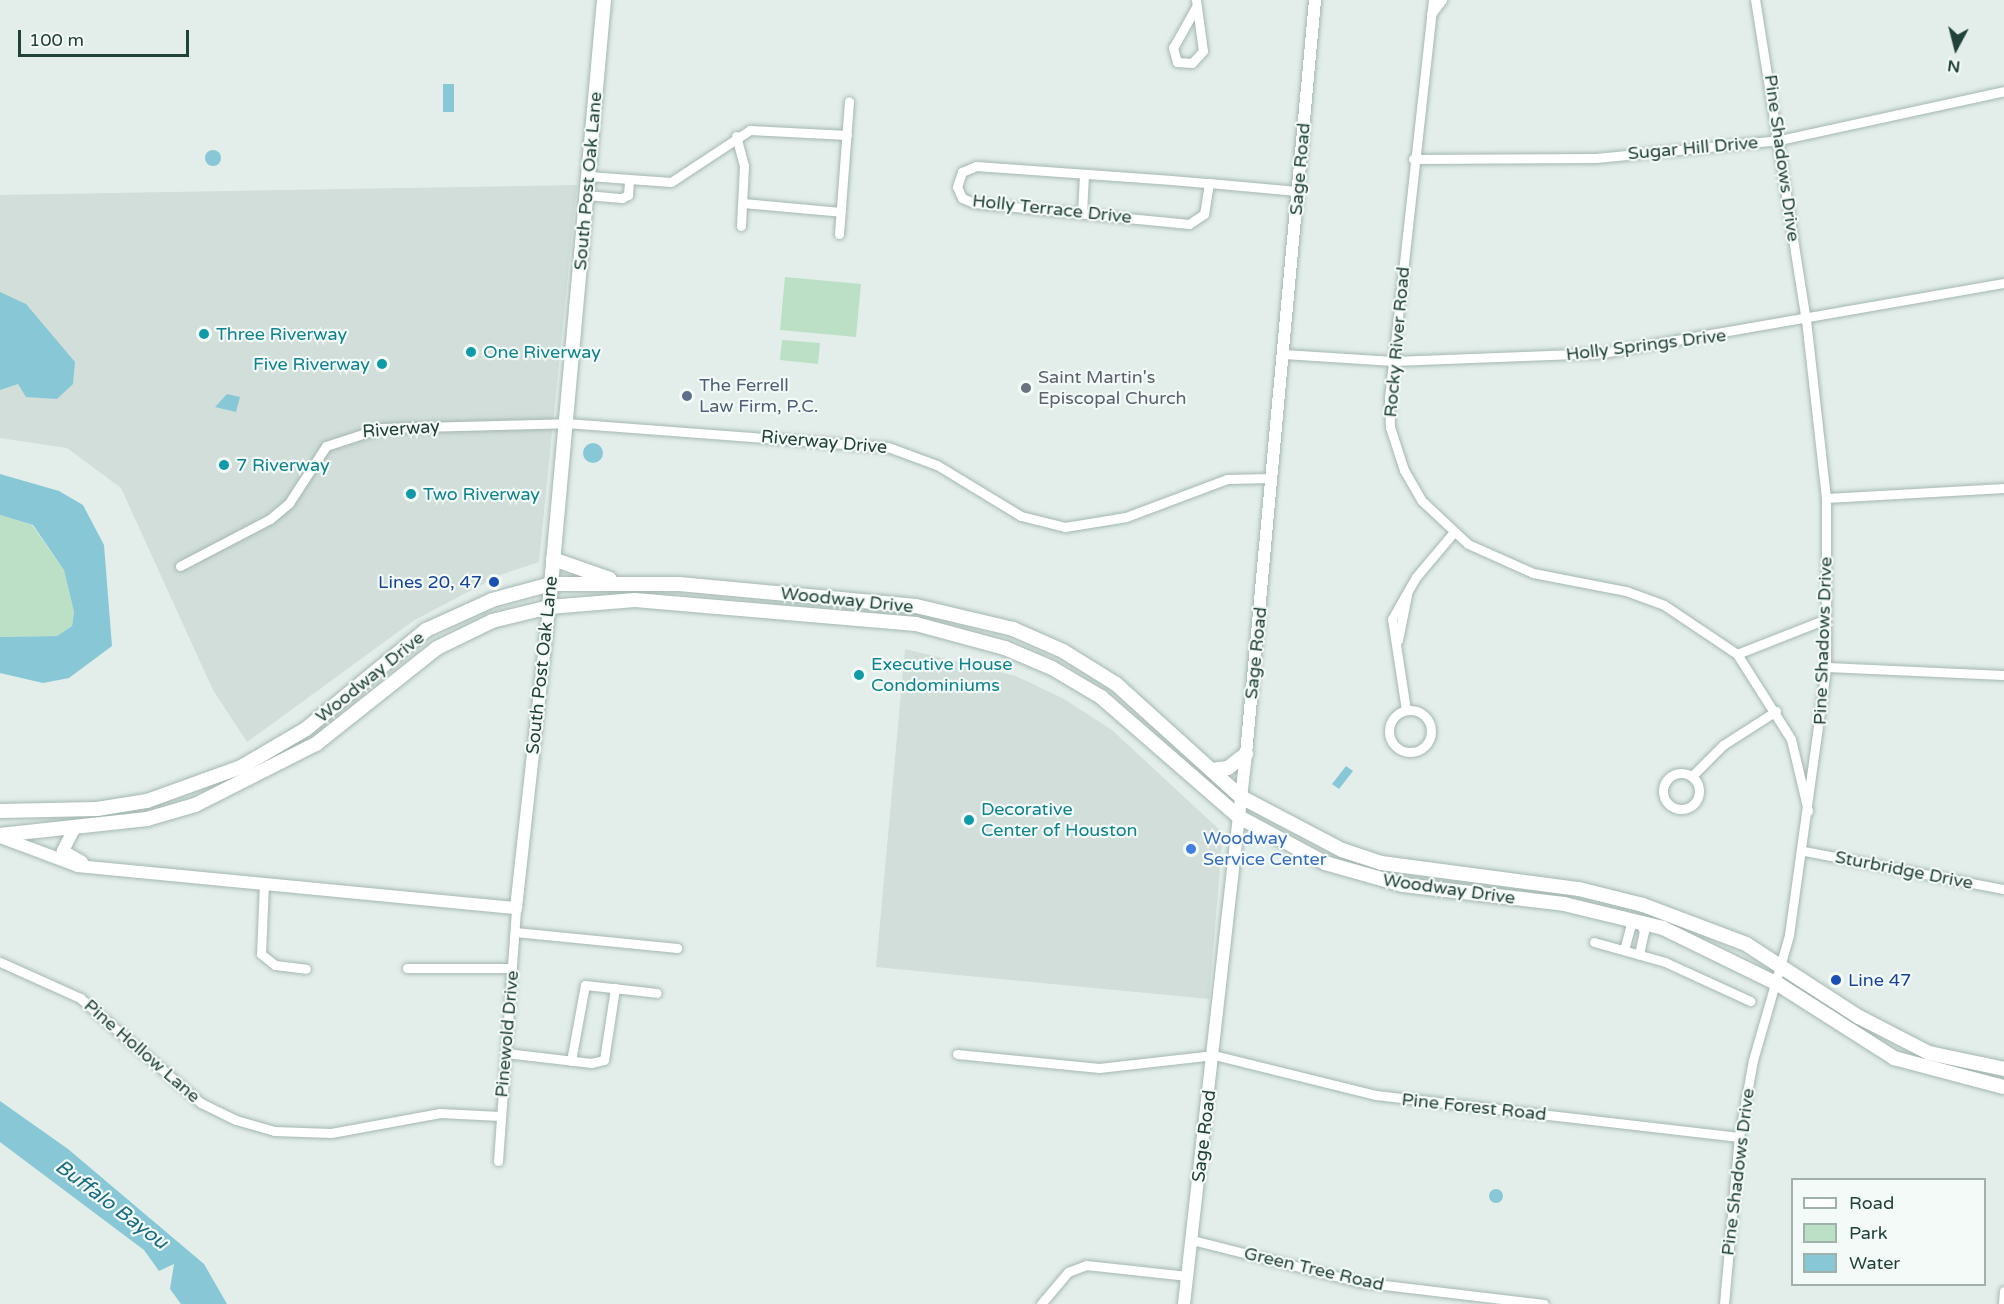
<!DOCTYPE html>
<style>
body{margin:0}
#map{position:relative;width:2004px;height:1304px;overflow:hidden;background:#e3eeea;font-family:"Varela Round",sans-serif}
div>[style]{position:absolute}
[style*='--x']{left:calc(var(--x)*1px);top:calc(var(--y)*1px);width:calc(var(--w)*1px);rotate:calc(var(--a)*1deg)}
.built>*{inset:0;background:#d1ded9}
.green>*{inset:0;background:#bbe0c6}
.water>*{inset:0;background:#88c8d6}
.round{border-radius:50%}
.roads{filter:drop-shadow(0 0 2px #a5b7b1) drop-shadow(0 0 2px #a5b7b1)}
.minor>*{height:9px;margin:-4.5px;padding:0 4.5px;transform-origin:4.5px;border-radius:4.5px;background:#fff}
.minor>.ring{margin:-4.5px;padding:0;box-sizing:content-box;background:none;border:9px solid #fff;border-radius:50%}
.tertiary>*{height:12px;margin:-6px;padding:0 6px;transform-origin:6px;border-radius:6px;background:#fff}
.secondary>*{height:14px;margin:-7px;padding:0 7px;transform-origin:7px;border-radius:7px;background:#fff}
.dots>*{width:16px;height:16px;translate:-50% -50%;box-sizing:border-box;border:3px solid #f4faf7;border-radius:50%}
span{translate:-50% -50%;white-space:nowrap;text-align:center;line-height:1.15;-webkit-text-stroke:4.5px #f4faf7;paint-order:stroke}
.street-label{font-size:18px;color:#214139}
.culture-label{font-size:18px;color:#0d838f}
.left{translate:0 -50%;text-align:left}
.right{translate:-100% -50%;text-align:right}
.worship-label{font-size:18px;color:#5b616d}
.service-label{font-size:18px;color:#4e5e75}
.transit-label{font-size:18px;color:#164399}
.shop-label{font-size:18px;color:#366cbe}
.water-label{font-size:20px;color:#176c81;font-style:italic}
.legend{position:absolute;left:1791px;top:1178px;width:195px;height:108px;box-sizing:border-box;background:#f4faf7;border:2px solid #a0b0ab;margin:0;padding:8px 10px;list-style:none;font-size:18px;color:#214139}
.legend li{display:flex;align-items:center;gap:12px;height:30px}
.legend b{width:30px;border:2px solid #a0b0ab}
.north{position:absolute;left:1926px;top:18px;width:60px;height:60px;-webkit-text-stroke:4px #f4faf7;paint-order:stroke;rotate:187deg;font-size:16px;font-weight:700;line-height:24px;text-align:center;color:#214139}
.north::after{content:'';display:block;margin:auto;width:21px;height:27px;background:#214139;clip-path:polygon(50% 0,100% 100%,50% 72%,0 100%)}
.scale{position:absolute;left:18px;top:30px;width:171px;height:27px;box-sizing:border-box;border:3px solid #214139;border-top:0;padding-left:8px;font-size:18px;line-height:21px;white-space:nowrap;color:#214139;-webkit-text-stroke:4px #f4faf7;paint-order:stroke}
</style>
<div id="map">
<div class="built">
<div style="clip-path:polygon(577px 185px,539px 562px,500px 575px,413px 621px,247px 742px,213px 690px,121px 488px,67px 448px,0 438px,0 195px)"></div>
<div style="clip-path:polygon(905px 649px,1016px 676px,1064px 699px,1112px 730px,1223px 833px,1209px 999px,876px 967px)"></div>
</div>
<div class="green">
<div style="clip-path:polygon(785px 277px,861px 284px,856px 337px,780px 330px)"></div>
<div style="clip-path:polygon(782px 340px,820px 343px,818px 364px,780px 360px)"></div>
<div style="clip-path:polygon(0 515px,32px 525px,64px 570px,74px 612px,72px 626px,57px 636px,0 637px)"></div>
</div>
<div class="water">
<div style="clip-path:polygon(443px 84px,454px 84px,454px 112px,443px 112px)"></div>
<div class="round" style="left:205px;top:150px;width:16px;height:16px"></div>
<div style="clip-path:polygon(0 292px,26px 304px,75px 362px,73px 384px,57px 399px,26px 397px,18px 384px,0 390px)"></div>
<div style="clip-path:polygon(227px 394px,240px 397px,236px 412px,215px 407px)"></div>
<div class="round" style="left:583px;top:443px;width:20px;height:20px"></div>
<div style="clip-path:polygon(0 474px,59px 491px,83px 505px,104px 545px,112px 646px,69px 678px,43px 683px,0 673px,0 637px,57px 636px,72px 626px,74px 612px,64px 570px,33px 525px,0 515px)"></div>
<div style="clip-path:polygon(1346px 766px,1353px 771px,1339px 789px,1332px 784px)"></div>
<div style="clip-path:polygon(0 1101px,68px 1149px,204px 1264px,227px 1304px,181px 1304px,170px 1289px,174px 1264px,159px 1271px,144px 1250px,0 1142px)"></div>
<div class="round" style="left:1489px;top:1189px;width:14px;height:14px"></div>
</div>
<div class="roads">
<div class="minor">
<div style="--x:1196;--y:0;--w:51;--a:82.2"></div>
<div style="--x:1203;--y:51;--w:16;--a:133"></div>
<div style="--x:1192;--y:63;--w:15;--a:-176"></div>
<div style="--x:1177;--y:62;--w:15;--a:-106"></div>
<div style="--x:1173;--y:48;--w:47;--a:-60.7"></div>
<div style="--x:1433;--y:0;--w:400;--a:96.3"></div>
<div style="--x:1389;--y:398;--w:29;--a:88"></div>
<div style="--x:1390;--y:427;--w:45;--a:72"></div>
<div style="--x:1404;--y:470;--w:36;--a:60"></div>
<div style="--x:1422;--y:501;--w:63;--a:43.1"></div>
<div style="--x:1468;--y:544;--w:71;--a:24"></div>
<div style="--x:1533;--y:573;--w:95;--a:11"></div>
<div style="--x:1626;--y:591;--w:40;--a:20.2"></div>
<div style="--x:1664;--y:605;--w:88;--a:33.9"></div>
<div style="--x:1737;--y:654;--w:101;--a:57.6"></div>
<div style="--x:1791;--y:739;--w:74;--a:76.7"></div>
<div style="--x:1431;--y:14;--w:18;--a:-52"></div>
<div style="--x:736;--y:136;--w:31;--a:75"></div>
<div style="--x:744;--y:166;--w:60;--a:92.9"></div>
<div style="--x:1413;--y:159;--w:183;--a:-0.3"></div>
<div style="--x:1596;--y:158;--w:185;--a:-5.6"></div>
<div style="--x:1780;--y:140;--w:229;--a:-12.3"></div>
<div style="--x:588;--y:176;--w:83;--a:4.1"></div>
<div style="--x:671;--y:182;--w:95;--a:-33.4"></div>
<div style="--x:750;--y:130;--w:97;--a:3"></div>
<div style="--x:1209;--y:183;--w:31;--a:99"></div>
<div style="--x:1204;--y:214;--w:18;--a:146"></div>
<div style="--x:1189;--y:224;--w:216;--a:-174.4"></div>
<div style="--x:974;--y:203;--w:13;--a:-157"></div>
<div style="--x:962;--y:198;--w:12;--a:-114"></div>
<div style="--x:957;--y:187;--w:16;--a:-72"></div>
<div style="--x:962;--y:172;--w:15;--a:-23"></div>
<div style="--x:976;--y:166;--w:196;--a:4.1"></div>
<div style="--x:1171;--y:180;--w:38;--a:5"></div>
<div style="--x:1209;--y:183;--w:88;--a:5.2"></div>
<div style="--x:586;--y:195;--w:36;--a:5"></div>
<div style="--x:622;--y:198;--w:7;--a:-27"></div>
<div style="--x:628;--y:195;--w:16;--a:-86"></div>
<div style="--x:743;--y:203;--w:98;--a:5.2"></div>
<div style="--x:1082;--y:213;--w:37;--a:-87"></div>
<div style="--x:839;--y:234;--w:133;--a:-85.7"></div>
<div style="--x:1284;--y:354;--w:109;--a:3.7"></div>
<div style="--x:1393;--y:361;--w:209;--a:-2.2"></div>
<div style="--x:1602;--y:353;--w:408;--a:-9.9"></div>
<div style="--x:1826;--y:498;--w:178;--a:-3.2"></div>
<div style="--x:180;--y:566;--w:102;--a:-27.6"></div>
<div style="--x:270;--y:519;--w:25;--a:-40"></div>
<div style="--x:289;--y:503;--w:68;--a:-57"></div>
<div style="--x:326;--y:446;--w:58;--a:-18.1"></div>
<div style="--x:381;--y:428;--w:185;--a:-1.5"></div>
<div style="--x:566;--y:423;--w:323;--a:4.3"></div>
<div style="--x:888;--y:447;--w:52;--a:20.2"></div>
<div style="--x:937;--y:465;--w:98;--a:31.3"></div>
<div style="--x:1021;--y:516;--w:45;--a:14"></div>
<div style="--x:1065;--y:527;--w:62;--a:-9.3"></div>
<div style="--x:1126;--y:517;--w:108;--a:-20.6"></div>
<div style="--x:1227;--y:479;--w:44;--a:-1.3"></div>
<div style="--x:1398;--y:640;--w:46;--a:-78.7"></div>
<div style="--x:1737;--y:654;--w:96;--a:-21.5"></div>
<div style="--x:1826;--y:667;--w:178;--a:2.6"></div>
<div class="ring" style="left:1389px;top:710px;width:33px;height:33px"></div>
<div style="--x:1406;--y:710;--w:92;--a:-98.7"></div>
<div style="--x:1392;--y:619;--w:48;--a:-60.3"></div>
<div style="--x:1416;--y:577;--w:57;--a:-49.9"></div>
<div class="ring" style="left:1663px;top:773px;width:27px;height:27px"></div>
<div style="--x:1692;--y:776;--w:44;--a:-45"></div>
<div style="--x:1723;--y:745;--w:63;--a:-32.7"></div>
<div style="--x:1804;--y:851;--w:204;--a:10.8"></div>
<div style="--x:264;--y:883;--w:71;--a:92.4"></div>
<div style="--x:261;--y:954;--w:18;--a:38"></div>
<div style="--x:275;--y:965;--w:31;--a:7"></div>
<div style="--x:515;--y:932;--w:163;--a:5.6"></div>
<div style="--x:1594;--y:942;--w:74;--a:15.7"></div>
<div style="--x:1665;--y:962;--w:94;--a:24.6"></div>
<div style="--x:1624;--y:950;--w:24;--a:-75"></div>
<div style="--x:1630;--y:927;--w:10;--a:-37"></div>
<div style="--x:1638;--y:921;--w:12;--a:59"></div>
<div style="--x:1644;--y:931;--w:24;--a:102"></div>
<div style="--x:0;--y:962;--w:88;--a:24.2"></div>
<div style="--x:80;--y:998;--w:160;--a:41"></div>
<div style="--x:201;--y:1103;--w:39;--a:26"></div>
<div style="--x:236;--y:1120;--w:40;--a:16"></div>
<div style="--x:274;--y:1131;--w:57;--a:2"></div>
<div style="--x:331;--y:1133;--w:111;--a:-10.4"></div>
<div style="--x:440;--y:1113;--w:60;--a:2.9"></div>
<div style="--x:407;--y:968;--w:105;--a:0"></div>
<div style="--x:506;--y:1053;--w:86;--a:6.7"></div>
<div style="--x:591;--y:1063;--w:13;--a:-13"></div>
<div style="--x:604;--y:1060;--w:73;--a:-81.3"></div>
<div style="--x:957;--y:1054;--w:143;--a:5.6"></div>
<div style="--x:1099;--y:1068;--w:116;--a:-6.4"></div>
<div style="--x:1214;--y:1055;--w:167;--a:13.9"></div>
<div style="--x:1376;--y:1095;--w:365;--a:6.6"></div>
<div style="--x:571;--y:1061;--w:77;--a:-79.6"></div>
<div style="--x:585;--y:985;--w:72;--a:6.3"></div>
<div style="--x:498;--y:1161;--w:254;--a:-85.9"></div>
<div style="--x:1192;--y:1240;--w:172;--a:14.1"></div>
<div style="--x:1359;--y:1282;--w:186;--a:6.8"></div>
<div style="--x:1041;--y:1304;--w:42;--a:-49.8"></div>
<div style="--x:1068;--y:1272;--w:19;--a:-21"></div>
<div style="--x:1086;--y:1265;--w:102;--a:6.2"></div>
<div style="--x:1724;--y:1304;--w:168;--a:-84.9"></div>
<div style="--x:1739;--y:1137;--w:78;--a:-79.7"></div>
<div style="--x:1753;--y:1060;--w:130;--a:-73.9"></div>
<div style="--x:1789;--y:935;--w:271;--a:-82.1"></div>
<div style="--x:1826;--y:667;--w:169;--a:-90"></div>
<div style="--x:1826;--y:498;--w:178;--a:-96.4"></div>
<div style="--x:1806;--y:321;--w:325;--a:-99"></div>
<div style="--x:2003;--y:1304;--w:13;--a:-86"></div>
</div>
<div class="tertiary">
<div style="--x:74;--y:829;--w:25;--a:117"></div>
<div style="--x:63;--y:851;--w:22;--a:30"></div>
<div style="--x:0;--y:837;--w:83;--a:20.4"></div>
<div style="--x:78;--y:866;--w:440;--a:5.5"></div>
<div style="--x:516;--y:908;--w:303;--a:-83.7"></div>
<div style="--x:1184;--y:1304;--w:553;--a:-83.57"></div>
<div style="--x:1246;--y:754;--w:757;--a:-84.77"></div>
</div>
<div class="secondary">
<div style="--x:553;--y:559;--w:60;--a:19.3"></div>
<div style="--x:549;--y:607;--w:609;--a:-84.82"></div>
<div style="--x:1212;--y:770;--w:16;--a:-7"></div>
<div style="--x:1228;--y:768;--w:23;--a:-38"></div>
<div style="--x:0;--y:811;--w:97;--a:-1.2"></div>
<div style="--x:97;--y:809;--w:51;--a:-9.1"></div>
<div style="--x:147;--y:801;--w:100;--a:-19.9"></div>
<div style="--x:241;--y:767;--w:75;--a:-30.3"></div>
<div style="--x:306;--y:729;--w:156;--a:-39.5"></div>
<div style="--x:426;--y:630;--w:72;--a:-24.4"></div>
<div style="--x:492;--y:600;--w:61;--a:-15.2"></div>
<div style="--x:551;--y:584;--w:128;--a:0"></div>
<div style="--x:679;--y:584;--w:238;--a:5.3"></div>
<div style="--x:916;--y:606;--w:100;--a:13.3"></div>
<div style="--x:1013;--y:629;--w:55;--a:23.7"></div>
<div style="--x:1063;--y:651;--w:62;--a:31.9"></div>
<div style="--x:1116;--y:684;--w:169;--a:42.1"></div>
<div style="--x:1241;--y:797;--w:114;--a:27.7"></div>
<div style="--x:1342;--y:850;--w:41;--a:18.4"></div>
<div style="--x:1381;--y:863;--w:200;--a:7.5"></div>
<div style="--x:1579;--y:889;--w:66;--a:14"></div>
<div style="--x:1643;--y:905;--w:110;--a:20.7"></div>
<div style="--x:1746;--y:944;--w:135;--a:32.9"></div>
<div style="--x:1859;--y:1017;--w:79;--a:27.2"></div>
<div style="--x:1929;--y:1053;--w:77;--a:12"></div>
<div style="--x:0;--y:835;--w:148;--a:-6.2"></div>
<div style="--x:147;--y:819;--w:50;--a:-16.3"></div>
<div style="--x:195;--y:805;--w:136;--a:-26.8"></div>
<div style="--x:316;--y:744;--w:154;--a:-38.4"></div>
<div style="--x:437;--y:648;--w:61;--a:-26.1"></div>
<div style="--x:492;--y:621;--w:59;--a:-13.8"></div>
<div style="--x:549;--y:607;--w:86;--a:-4.7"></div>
<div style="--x:635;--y:600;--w:282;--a:4.9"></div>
<div style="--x:916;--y:624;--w:92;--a:15.1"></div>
<div style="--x:1005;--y:648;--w:51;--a:23.1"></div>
<div style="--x:1052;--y:668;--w:57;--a:30.6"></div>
<div style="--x:1101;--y:697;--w:183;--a:41"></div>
<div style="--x:1239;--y:817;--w:98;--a:28.1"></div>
<div style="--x:1325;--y:863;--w:81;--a:15.8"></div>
<div style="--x:1403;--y:885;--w:162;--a:6.7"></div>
<div style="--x:1564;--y:904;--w:102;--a:13.6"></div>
<div style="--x:1663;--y:928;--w:128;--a:26"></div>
<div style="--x:1778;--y:984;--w:138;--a:32.5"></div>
<div style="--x:1894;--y:1058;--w:114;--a:14.8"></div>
</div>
</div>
<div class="dots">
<div style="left:204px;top:334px;background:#0f9aa8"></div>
<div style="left:471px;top:352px;background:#0f9aa8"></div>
<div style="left:382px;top:364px;background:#0f9aa8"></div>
<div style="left:1026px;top:388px;background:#6b7280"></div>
<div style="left:687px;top:396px;background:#5c6f8a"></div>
<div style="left:224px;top:465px;background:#0f9aa8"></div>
<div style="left:411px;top:494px;background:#0f9aa8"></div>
<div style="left:494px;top:582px;background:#1a4fb4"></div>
<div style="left:859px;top:675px;background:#0f9aa8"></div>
<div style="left:969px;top:820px;background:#0f9aa8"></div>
<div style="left:1191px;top:849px;background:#3f7fe0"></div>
<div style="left:1836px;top:980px;background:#1a4fb4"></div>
</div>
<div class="street-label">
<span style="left:1693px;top:148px;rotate:-5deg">Sugar Hill Drive</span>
<span style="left:1782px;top:158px;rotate:82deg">Pine Shadows Drive</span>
<span style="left:1300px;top:169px;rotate:-85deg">Sage Road</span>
<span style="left:588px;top:181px;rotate:-85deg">South Post Oak Lane</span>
<span style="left:1052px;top:209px;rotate:6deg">Holly Terrace Drive</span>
<span style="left:1397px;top:342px;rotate:-85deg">Rocky River Road</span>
<span style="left:1646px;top:345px;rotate:-7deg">Holly Springs Drive</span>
<span style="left:401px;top:429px;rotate:-4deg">Riverway</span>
<span style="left:824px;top:442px;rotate:5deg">Riverway Drive</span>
<span style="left:847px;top:600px;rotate:6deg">Woodway Drive</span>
<span style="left:1823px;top:641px;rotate:-88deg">Pine Shadows Drive</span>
<span style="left:1256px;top:653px;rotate:-84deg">Sage Road</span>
<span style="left:542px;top:665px;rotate:-84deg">South Post Oak Lane</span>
<span style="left:370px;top:677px;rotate:-39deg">Woodway Drive</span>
<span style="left:1904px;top:870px;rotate:11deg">Sturbridge Drive</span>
<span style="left:1449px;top:889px;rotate:8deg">Woodway Drive</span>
<span style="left:507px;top:1034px;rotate:-85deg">Pinewold Drive</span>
<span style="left:142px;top:1051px;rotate:41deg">Pine Hollow Lane</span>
<span style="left:1474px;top:1107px;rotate:6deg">Pine Forest Road</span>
<span style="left:1204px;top:1136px;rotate:-83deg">Sage Road</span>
<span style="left:1738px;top:1172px;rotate:-83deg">Pine Shadows Drive</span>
<span style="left:1314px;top:1269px;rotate:13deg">Green Tree Road</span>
</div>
<div class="culture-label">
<span class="left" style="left:216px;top:334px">Three Riverway</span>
<span class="left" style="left:483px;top:352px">One Riverway</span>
<span class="right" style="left:370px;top:364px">Five Riverway</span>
<span class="left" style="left:236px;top:465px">7 Riverway</span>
<span class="left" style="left:423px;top:494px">Two Riverway</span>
<span class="left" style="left:871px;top:675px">Executive House<br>Condominiums</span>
<span class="left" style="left:981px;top:820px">Decorative<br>Center of Houston</span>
</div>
<div class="worship-label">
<span class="left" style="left:1038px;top:388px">Saint Martin's<br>Episcopal Church</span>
</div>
<div class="service-label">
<span class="left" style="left:699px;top:396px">The Ferrell<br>Law Firm, P.C.</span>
</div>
<div class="transit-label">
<span class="right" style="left:482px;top:582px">Lines 20, 47</span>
<span class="left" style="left:1848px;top:980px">Line 47</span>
</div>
<div class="shop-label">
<span class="left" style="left:1203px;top:849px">Woodway<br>Service Center</span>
</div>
<div class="water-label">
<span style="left:111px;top:1205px;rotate:37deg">Buffalo Bayou</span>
</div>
<ul class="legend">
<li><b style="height:8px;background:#fff"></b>Road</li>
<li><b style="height:16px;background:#bbe0c6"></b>Park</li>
<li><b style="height:16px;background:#88c8d6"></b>Water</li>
</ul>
<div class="north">N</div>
<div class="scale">100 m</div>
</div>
